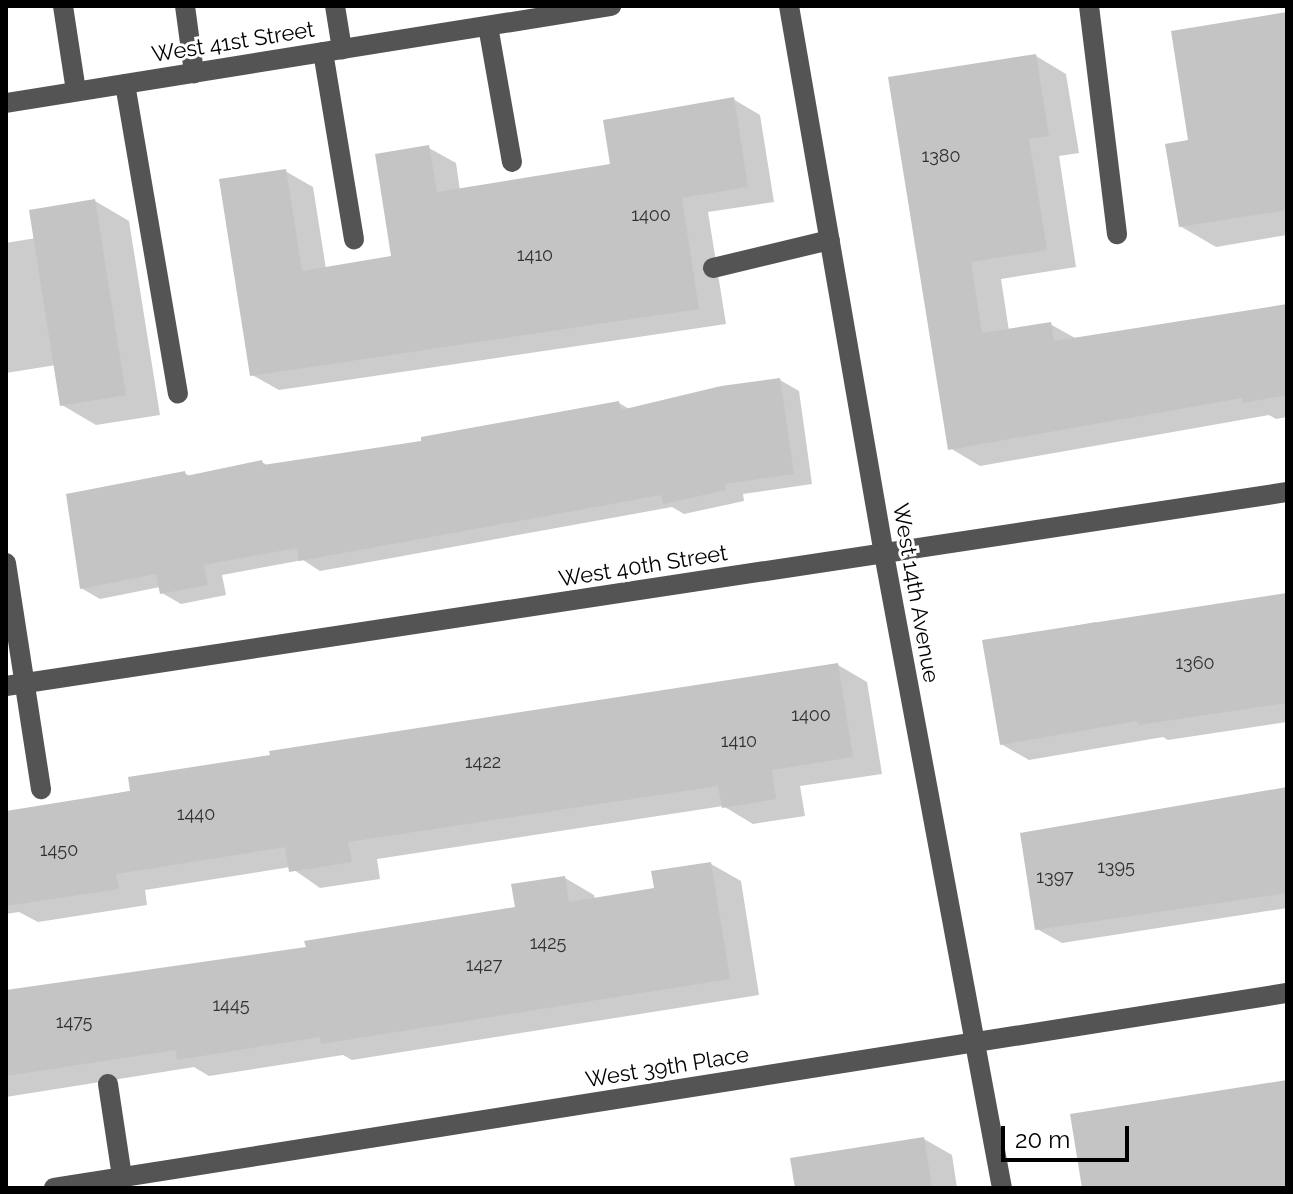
<!DOCTYPE html>
<style>
body{margin:0}
#map{position:relative;width:1293px;height:1194px;overflow:hidden;background:#fff;font-family:Raleway,sans-serif}
div>[style]{position:absolute}
[style*='--x']{left:calc(var(--x)*1px);top:calc(var(--y)*1px);width:calc(var(--w)*1px);rotate:calc(var(--a)*1deg)}
.shadow>*{inset:0;background:#0003}
.building>*{inset:0;background:#c4c4c4}
.minor>*{height:20px;margin:-10px;padding:0 10px;transform-origin:10px;border-radius:10px;background:#545454}
span{translate:-50% -50%;white-space:nowrap;text-align:center;line-height:1.15;-webkit-text-stroke:6px #fff;paint-order:stroke}
.number-label{font-size:18px;color:#313131}
.number-label span{-webkit-text-stroke-width:0}
.street-label{font-size:22px;color:#000}
.frame{position:absolute;inset:0;border:8px solid #000;pointer-events:none}
.scale{position:absolute;left:1001px;top:1126px;width:128px;height:36px;box-sizing:border-box;border:4px solid #000;border-top:0;padding-left:10px;font-size:24px;line-height:28px;white-space:nowrap;color:#000;-webkit-text-stroke:6px #fff;paint-order:stroke}
</style>
<div id="map">
<div class="shadow">
<div style="clip-path:polygon(1287px 14px,1287px 235px,1216px 247px,1180px 226px,1190px 142px)"></div>
<div style="clip-path:polygon(1036px 56px,1066px 74px,1079px 153px,1059px 156px,1076px 267px,1001px 279px,1009px 331px,1050px 324px,1077px 339px,1287px 306px,1287px 417px,1276px 419px,1269px 415px,980px 466px,950px 448px,890px 79px)"></div>
<div style="clip-path:polygon(733px 99px,760px 115px,774px 202px,708px 212px,726px 324px,279px 390px,252px 375px,285px 171px,313px 187px,326px 269px,394px 258px,429px 148px,456px 163px,460px 191px,613px 165px)"></div>
<div style="clip-path:polygon(95px 201px,129px 221px,160px 415px,96px 425px,62px 405px,56px 365px,6px 373px,6px 243px,36px 238px)"></div>
<div style="clip-path:polygon(780px 380px,799px 391px,812px 484px,743px 494px,744px 501px,684px 514px,672px 507px,320px 571px,303px 560px,222px 575px,226px 595px,181px 604px,162px 593px,160px 587px,100px 599px,81px 588px,185px 473px,191px 477px,262px 462px,268px 466px,424px 443px,619px 403px,631px 410px)"></div>
<div style="clip-path:polygon(1287px 594px,1287px 722px,1168px 740px,1163px 737px,1029px 760px,1001px 744px,984px 642px,1096px 622px,1102px 626px)"></div>
<div style="clip-path:polygon(838px 665px,867px 682px,882px 774px,800px 786px,805px 816px,753px 824px,723px 806px,377px 859px,380px 879px,320px 888px,290px 867px,145px 890px,147px 905px,38px 922px,19px 912px,6px 914px,6px 813px)"></div>
<div style="clip-path:polygon(1287px 790px,1287px 908px,1062px 943px,1037px 929px)"></div>
<div style="clip-path:polygon(711px 864px,741px 881px,759px 995px,352px 1060px,343px 1055px,209px 1076px,194px 1067px,6px 1097px,6px 994px,308px 949px,517px 909px,565px 878px,594px 895px,595px 900px,656px 890px)"></div>
<div style="clip-path:polygon(924px 1139px,952px 1155px,957px 1188px,797px 1188px)"></div>
</div>
<div class="building">
<div style="clip-path:polygon(1287px 12px,1287px 210px,1179px 227px,1165px 144px,1188px 140px,1171px 31px)"></div>
<div style="clip-path:polygon(1036px 54px,1049px 136px,1029px 139px,1047px 250px,971px 262px,982px 333px,1051px 322px,1054px 341px,1287px 304px,1287px 395px,1243px 403px,1242px 398px,948px 450px,888px 77px)"></div>
<div style="clip-path:polygon(734px 97px,748px 187px,682px 198px,699px 309px,250px 376px,219px 179px,286px 169px,302px 271px,391px 256px,375px 154px,429px 145px,437px 192px,610px 164px,603px 120px)"></div>
<div style="clip-path:polygon(95px 199px,126px 395px,60px 406px,29px 210px)"></div>
<div style="clip-path:polygon(780px 378px,794px 474px,725px 484px,726px 490px,663px 504px,661px 495px,299px 561px,297px 548px,204px 565px,208px 585px,160px 594px,156px 574px,80px 589px,66px 494px,185px 471px,186px 476px,262px 460px,263px 465px,421px 441px,421px 437px,619px 401px,621px 410px,721px 386px)"></div>
<div style="clip-path:polygon(1287px 593px,1287px 703px,1138px 725px,1137px 721px,1000px 745px,982px 640px)"></div>
<div style="clip-path:polygon(838px 663px,853px 757px,772px 770px,776px 799px,722px 808px,718px 786px,348px 842px,352px 862px,289px 872px,285px 847px,116px 874px,119px 889px,6px 906px,6px 811px,130px 791px,128px 777px,270px 755px,269px 751px)"></div>
<div style="clip-path:polygon(1287px 787px,1287px 893px,1035px 930px,1020px 833px)"></div>
<div style="clip-path:polygon(711px 862px,730px 979px,321px 1044px,320px 1037px,177px 1060px,176px 1050px,6px 1076px,6px 990px,306px 947px,304px 941px,515px 907px,511px 884px,565px 876px,569px 902px,654px 888px,651px 871px)"></div>
<div style="clip-path:polygon(1287px 1080px,1287px 1188px,1082px 1188px,1070px 1114px)"></div>
<div style="clip-path:polygon(924px 1137px,932px 1188px,795px 1188px,790px 1158px)"></div>
</div>
<div class="minor">
<div style="--x:63;--y:6;--w:86;--a:81.3"></div>
<div style="--x:185;--y:6;--w:68;--a:82.3"></div>
<div style="--x:335;--y:6;--w:44;--a:80.8"></div>
<div style="--x:789;--y:6;--w:556;--a:80.17"></div>
<div style="--x:884;--y:554;--w:645;--a:79.46"></div>
<div style="--x:1089;--y:6;--w:230;--a:83"></div>
<div style="--x:488;--y:26;--w:138;--a:80"></div>
<div style="--x:323;--y:52;--w:190;--a:80.6"></div>
<div style="--x:125;--y:84;--w:314;--a:80.3"></div>
<div style="--x:6;--y:103;--w:613;--a:-9.11"></div>
<div style="--x:713;--y:268;--w:120;--a:-13.5"></div>
<div style="--x:6;--y:563;--w:229;--a:81.2"></div>
<div style="--x:6;--y:686;--w:1296;--a:-8.61"></div>
<div style="--x:108;--y:1084;--w:94;--a:81.4"></div>
<div style="--x:54;--y:1188;--w:1248;--a:-8.99"></div>
</div>
<div class="number-label">
<span style="left:941px;top:156px">1380</span>
<span style="left:651px;top:215px">1400</span>
<span style="left:535px;top:255px">1410</span>
<span style="left:1195px;top:663px">1360</span>
<span style="left:811px;top:715px">1400</span>
<span style="left:739px;top:741px">1410</span>
<span style="left:483px;top:762px">1422</span>
<span style="left:196px;top:814px">1440</span>
<span style="left:59px;top:850px">1450</span>
<span style="left:1116px;top:867px">1395</span>
<span style="left:1055px;top:877px">1397</span>
<span style="left:548px;top:943px">1425</span>
<span style="left:484px;top:965px">1427</span>
<span style="left:231px;top:1005px">1445</span>
<span style="left:74px;top:1022px">1475</span>
</div>
<div class="street-label">
<span style="left:233px;top:42px;rotate:-9deg">West 41st Street</span>
<span style="left:643px;top:566px;rotate:-9deg">West 40th Street</span>
<span style="left:916px;top:593px;rotate:80deg">West 14th Avenue</span>
<span style="left:667px;top:1067px;rotate:-9deg">West 39th Place</span>
</div>
<div class="frame"></div>
<div class="scale">20 m</div>
</div>
